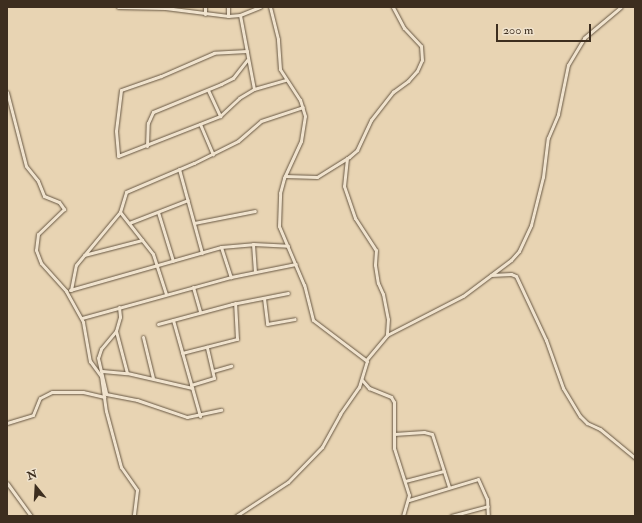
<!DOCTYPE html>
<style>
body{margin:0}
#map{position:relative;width:642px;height:523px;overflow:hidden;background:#e8d4b3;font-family:"IM FELL Double Pica",serif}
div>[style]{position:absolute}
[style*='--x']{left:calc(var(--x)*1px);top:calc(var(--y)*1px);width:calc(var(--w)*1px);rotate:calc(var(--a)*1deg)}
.roads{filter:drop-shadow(0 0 1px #685844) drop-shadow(0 0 1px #685844)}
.minor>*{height:3px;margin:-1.5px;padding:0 1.5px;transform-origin:1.5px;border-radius:1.5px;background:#f0e3ce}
span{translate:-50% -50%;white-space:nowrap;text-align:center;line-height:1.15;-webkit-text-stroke:3px #f0e3ce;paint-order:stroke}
.frame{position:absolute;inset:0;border:8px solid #3d2e1f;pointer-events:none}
.north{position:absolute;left:16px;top:467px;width:40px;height:40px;-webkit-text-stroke:3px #f0e3ce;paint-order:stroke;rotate:342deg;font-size:11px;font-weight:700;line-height:16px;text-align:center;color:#3d2e1f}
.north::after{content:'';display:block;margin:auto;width:14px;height:18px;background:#3d2e1f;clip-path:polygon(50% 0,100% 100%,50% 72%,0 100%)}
.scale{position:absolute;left:496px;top:24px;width:95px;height:18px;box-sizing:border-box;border:2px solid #3d2e1f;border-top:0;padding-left:5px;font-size:12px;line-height:14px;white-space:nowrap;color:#3d2e1f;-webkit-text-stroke:3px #f0e3ce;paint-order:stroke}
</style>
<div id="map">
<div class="roads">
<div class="minor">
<div style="--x:118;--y:7;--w:47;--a:1.2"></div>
<div style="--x:165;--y:8;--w:64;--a:7.2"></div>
<div style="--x:228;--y:16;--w:12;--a:-5"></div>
<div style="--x:240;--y:15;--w:22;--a:-22"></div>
<div style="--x:228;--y:7;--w:9;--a:90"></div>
<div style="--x:205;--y:14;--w:7;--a:-90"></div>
<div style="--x:240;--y:15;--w:75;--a:79.3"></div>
<div style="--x:247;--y:51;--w:33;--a:177"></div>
<div style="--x:214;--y:53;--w:58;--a:156.5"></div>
<div style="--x:161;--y:76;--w:42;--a:160.7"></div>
<div style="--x:121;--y:90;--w:41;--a:97"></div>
<div style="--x:116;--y:131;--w:25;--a:85"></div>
<div style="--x:118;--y:156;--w:110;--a:-21.4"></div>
<div style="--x:220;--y:116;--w:26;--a:-43"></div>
<div style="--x:239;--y:98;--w:17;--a:-31"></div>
<div style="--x:254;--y:89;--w:33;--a:-16"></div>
<div style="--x:208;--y:90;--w:29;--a:65"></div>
<div style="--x:7;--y:92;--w:76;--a:75.6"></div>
<div style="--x:26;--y:166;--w:19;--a:51"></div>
<div style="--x:38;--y:181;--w:16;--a:68"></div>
<div style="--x:44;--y:196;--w:16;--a:22"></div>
<div style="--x:59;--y:202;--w:9;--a:54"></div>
<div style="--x:64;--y:209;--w:36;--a:136"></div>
<div style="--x:38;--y:234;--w:16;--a:97"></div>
<div style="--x:36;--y:250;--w:14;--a:69"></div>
<div style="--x:41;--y:263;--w:38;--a:48"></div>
<div style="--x:66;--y:291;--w:35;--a:61"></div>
<div style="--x:83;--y:322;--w:40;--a:80"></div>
<div style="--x:90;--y:361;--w:19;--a:54"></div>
<div style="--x:101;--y:376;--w:35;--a:82"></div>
<div style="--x:106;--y:411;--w:58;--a:75"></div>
<div style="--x:121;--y:467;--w:28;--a:55"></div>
<div style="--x:137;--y:490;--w:26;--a:97"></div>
<div style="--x:200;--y:124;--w:33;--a:67"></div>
<div style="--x:147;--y:146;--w:23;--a:-88"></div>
<div style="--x:148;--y:123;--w:12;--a:-66"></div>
<div style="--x:153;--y:112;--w:74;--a:-22.4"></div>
<div style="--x:221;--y:84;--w:13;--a:-27"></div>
<div style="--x:233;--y:78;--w:23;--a:-52"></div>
<div style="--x:347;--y:158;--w:28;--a:96"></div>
<div style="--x:344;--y:186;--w:34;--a:71"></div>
<div style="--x:355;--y:218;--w:38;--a:57"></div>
<div style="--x:376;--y:250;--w:15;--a:94"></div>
<div style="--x:375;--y:265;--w:18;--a:81"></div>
<div style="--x:378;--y:283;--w:12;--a:66"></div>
<div style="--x:383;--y:294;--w:25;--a:79"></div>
<div style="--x:388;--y:319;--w:16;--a:94"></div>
<div style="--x:179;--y:169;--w:87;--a:74.7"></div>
<div style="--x:285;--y:176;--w:32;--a:2"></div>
<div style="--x:317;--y:177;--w:38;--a:-32"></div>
<div style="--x:349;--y:157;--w:11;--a:-41"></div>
<div style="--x:357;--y:150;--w:33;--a:-65"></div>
<div style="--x:371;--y:120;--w:36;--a:-52"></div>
<div style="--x:393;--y:92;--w:19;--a:-36"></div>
<div style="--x:408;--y:81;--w:13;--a:-48"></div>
<div style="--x:417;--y:71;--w:12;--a:-66"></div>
<div style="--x:422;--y:60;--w:14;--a:-94"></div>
<div style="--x:421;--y:46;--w:25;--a:-133"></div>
<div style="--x:404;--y:28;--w:24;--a:-118"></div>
<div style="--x:120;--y:212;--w:53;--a:51.8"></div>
<div style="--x:153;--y:254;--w:42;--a:72"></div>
<div style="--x:158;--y:212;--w:51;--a:73"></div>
<div style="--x:129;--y:223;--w:63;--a:-21.3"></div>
<div style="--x:194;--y:223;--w:62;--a:-11.1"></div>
<div style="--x:253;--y:244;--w:28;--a:86"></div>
<div style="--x:221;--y:247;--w:32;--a:72"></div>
<div style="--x:84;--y:255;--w:60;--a:-14.5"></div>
<div style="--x:491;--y:275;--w:20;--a:-3"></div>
<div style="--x:511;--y:274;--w:5;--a:22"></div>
<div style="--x:516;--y:276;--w:71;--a:64.9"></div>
<div style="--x:546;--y:340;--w:51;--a:70.5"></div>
<div style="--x:563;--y:388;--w:33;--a:59"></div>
<div style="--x:580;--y:416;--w:10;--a:45"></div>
<div style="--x:587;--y:423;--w:14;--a:25"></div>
<div style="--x:600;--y:429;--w:45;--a:39.6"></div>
<div style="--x:193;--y:287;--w:26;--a:74"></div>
<div style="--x:70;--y:290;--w:157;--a:-15.9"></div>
<div style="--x:221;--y:247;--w:32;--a:-5"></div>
<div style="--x:253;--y:244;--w:35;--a:3"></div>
<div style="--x:71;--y:290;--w:25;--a:-79"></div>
<div style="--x:76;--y:265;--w:69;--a:-50.3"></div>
<div style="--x:120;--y:212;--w:21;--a:-73"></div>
<div style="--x:126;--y:192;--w:74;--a:-23.1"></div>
<div style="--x:194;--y:163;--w:49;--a:-26.6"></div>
<div style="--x:238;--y:141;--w:30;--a:-41"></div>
<div style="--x:261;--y:121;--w:44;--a:-18.4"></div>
<div style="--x:264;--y:298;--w:26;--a:83"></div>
<div style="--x:267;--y:324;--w:28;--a:-10"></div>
<div style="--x:119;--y:307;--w:10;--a:84"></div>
<div style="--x:120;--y:317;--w:15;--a:106"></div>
<div style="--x:116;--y:331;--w:23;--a:130"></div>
<div style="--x:101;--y:349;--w:9;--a:108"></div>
<div style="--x:98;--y:358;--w:37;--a:77"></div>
<div style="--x:106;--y:394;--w:32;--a:11"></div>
<div style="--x:137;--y:400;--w:53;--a:18.8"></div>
<div style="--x:187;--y:417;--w:35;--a:-12"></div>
<div style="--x:82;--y:318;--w:155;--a:-15.4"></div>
<div style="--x:231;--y:277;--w:66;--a:-11.3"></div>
<div style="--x:173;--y:320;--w:100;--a:74.3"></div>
<div style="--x:158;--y:324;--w:77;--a:-15.1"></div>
<div style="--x:232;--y:304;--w:57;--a:-11.1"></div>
<div style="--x:116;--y:331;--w:43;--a:75.3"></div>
<div style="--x:143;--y:337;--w:42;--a:76.3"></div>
<div style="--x:182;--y:353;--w:57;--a:-14.3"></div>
<div style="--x:237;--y:339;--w:36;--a:-93"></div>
<div style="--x:367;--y:359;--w:31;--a:-50"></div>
<div style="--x:387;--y:335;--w:85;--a:-27.2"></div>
<div style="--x:463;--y:296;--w:60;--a:-36.9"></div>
<div style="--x:511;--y:260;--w:12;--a:-48"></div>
<div style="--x:519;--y:251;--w:29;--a:-65"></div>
<div style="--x:531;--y:225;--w:49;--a:-76"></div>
<div style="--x:543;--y:177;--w:39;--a:-83"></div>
<div style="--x:548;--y:138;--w:26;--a:-67"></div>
<div style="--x:558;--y:114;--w:50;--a:-78.5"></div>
<div style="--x:568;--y:65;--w:31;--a:-59"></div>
<div style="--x:584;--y:38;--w:48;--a:-40"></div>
<div style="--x:102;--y:371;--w:25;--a:5"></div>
<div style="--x:127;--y:373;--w:67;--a:13"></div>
<div style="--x:213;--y:371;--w:19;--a:-16"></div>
<div style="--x:362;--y:380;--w:11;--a:49"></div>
<div style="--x:369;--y:388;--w:24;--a:22"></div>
<div style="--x:391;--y:397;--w:6;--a:59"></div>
<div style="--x:394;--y:402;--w:46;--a:90"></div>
<div style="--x:394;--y:448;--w:49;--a:72.3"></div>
<div style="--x:409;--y:495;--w:22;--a:106"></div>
<div style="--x:191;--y:385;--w:24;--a:-17"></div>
<div style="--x:214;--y:378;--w:32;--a:-103"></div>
<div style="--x:7;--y:423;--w:27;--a:-17"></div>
<div style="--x:33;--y:415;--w:18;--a:-68"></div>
<div style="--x:40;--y:398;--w:13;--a:-27"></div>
<div style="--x:52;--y:392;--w:31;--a:0"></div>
<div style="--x:83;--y:392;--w:22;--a:13"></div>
<div style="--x:394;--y:434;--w:30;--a:-4"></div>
<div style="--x:424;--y:432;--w:8;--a:14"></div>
<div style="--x:432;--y:434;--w:56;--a:72.2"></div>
<div style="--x:405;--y:481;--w:40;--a:-14.4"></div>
<div style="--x:7;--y:483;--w:41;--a:54"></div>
<div style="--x:409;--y:500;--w:72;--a:-16.9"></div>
<div style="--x:478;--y:479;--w:22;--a:66"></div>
<div style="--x:487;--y:499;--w:17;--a:87"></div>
<div style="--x:236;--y:516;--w:62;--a:-33.2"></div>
<div style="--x:288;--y:482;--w:49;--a:-45.8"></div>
<div style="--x:322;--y:447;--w:38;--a:-61"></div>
<div style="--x:340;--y:414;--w:33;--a:-55"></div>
<div style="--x:359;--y:387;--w:27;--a:-73"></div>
<div style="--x:367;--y:361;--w:68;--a:-142.8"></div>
<div style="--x:313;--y:320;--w:36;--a:-104"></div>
<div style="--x:304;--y:285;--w:64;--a:-113"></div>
<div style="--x:279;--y:226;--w:33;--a:-88"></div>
<div style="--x:280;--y:193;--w:16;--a:-75"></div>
<div style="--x:284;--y:178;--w:41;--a:-65.3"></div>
<div style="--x:301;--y:141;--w:25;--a:-81"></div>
<div style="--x:305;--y:116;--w:17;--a:-107"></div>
<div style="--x:300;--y:100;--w:37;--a:-123"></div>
<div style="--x:280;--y:69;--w:30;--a:-94"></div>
<div style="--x:278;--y:39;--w:33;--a:-104"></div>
<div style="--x:451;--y:516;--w:38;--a:-15"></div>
</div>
</div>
<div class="frame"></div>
<div class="north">N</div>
<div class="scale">200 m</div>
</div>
